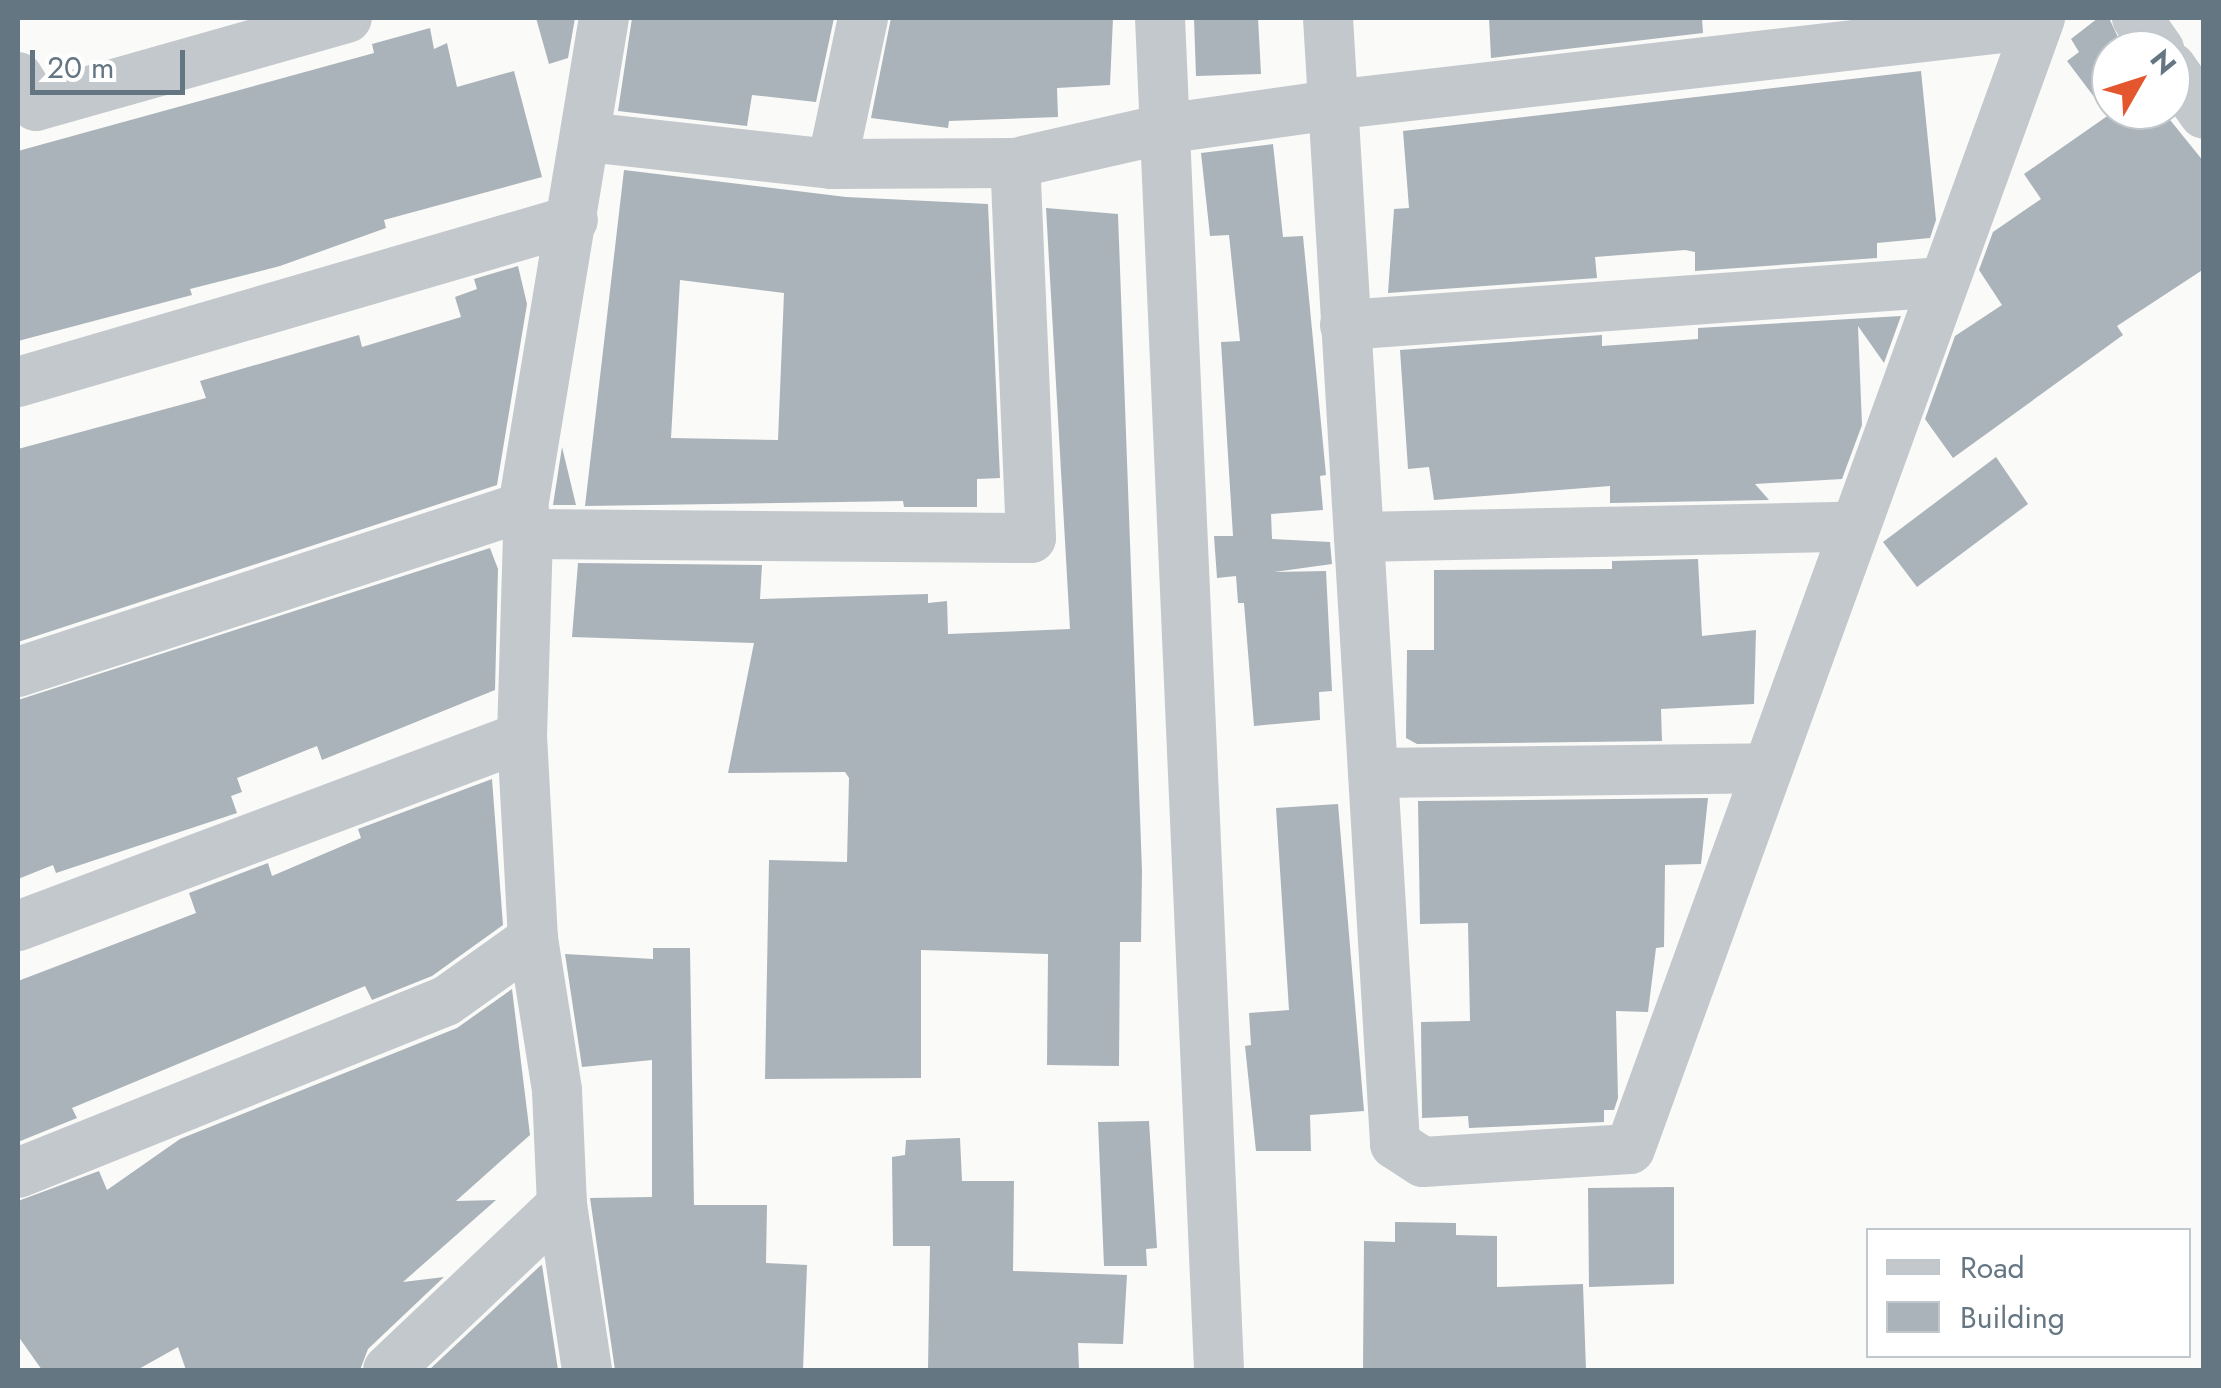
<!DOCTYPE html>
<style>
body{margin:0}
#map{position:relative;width:2221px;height:1388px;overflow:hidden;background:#fafaf8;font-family:Jost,sans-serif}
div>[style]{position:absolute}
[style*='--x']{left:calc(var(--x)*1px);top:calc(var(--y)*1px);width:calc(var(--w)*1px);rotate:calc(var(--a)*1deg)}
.building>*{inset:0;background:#aab3b9}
.street>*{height:50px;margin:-25px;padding:0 25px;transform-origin:25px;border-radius:25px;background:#c3c8cc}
span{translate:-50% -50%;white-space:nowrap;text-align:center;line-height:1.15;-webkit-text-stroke:10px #fff;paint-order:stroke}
.frame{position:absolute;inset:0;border:20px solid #657683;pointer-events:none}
.legend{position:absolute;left:1866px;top:1228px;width:325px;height:130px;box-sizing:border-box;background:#fff;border:2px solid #c1c8cd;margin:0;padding:12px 18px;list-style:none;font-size:30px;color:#657683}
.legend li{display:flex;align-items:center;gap:20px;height:50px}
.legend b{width:50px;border:2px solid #c1c8cd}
.north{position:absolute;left:2091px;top:30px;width:100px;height:100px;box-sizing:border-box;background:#fff;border:2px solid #c1c8cd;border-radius:50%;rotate:51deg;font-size:28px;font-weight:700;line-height:40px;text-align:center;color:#657683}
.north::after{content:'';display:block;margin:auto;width:35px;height:45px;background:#e4572e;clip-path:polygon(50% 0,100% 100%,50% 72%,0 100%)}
.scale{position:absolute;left:30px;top:50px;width:155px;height:45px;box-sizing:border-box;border:5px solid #657683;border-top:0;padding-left:12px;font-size:30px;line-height:35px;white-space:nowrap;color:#657683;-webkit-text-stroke:8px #fff;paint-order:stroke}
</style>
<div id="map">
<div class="building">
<div style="clip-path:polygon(536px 18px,575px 18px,568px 58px,549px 64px)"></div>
<div style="clip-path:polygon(632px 18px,834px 18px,816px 102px,752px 95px,747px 126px,618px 111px)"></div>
<div style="clip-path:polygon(891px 18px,1113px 18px,1110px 85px,1057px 88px,1058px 117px,949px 121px,948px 128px,871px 118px)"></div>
<div style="clip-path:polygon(1194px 18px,1258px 18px,1261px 74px,1196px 76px)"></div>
<div style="clip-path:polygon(1489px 18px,1702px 18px,1703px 33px,1491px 58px)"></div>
<div style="clip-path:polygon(2098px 18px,2109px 18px,2124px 50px,2111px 50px,2111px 105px,2101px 106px,2067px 61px,2079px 52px,2071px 39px)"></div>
<div style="clip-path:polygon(430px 28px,434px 49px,447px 43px,457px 87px,514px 71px,542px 177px,384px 220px,386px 228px,280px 266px,190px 289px,192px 295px,18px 341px,18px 151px,374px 53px,372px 44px)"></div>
<div style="clip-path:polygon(1921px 71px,1936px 220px,1930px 238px,1877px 243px,1877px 258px,1695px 271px,1695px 252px,1685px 250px,1595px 257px,1597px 278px,1388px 293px,1394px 209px,1409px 208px,1403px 131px)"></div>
<div style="clip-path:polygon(2116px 110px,2162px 110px,2204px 162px,2204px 269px,2117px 326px,2123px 335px,1953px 458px,1925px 419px,1955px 336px,2002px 305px,1979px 270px,1993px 232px,2041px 199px,2024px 174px)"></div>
<div style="clip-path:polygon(1273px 144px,1283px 237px,1303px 236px,1326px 475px,1320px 476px,1323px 510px,1271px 514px,1272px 539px,1330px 542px,1332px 564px,1274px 572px,1326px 571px,1332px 691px,1319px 692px,1320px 720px,1254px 726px,1244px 603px,1238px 603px,1236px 576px,1217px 578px,1214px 536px,1233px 536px,1221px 342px,1240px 341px,1229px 235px,1210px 236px,1201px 153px)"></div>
<div style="clip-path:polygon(evenodd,624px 170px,846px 197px,988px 204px,1000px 478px,977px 479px,977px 507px,904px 507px,903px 501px,585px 506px,624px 170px,680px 280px,784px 293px,778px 440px,671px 438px,680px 280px)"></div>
<div style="clip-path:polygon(1046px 208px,1118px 214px,1142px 871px,1141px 942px,1120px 942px,1119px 1066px,1047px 1065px,1048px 954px,921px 950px,921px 1078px,765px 1079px,769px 860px,847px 862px,849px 778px,845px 772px,728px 773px,754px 643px,572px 637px,578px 563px,762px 565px,760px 599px,928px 594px,928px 603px,947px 601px,948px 634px,1070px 629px)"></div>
<div style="clip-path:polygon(518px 266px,527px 304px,497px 485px,18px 642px,18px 449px,206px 398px,200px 381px,359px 335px,362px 347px,461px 317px,455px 297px,477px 289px,474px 279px)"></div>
<div style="clip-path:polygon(1901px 316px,1884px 363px,1858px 326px,1862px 425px,1842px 479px,1755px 484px,1769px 500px,1610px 503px,1610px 486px,1434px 500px,1429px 467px,1408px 469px,1400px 350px,1602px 335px,1602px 346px,1698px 339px,1698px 328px)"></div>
<div style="clip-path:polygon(562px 447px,576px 505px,553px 505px)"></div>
<div style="clip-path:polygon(1996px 457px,2028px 504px,1917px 587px,1883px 542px)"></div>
<div style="clip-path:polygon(490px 548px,498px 569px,495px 690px,322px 760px,317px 746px,237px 778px,242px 792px,231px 796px,237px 813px,56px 873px,53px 865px,18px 879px,18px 700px)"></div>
<div style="clip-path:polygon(1698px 559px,1702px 636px,1756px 630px,1754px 704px,1661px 709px,1662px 741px,1417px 744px,1406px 738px,1407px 650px,1434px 650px,1434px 570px,1612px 569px,1612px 561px)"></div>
<div style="clip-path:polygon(492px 779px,503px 925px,432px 976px,372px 1000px,365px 986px,72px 1108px,77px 1118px,18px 1142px,18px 981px,196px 913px,189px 893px,268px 863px,272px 876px,361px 838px,358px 829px)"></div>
<div style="clip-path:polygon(1708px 798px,1701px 864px,1665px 865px,1664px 947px,1656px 948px,1648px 1012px,1616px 1011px,1618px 1098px,1614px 1110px,1604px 1110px,1604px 1122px,1469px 1128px,1468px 1116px,1422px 1118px,1421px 1022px,1470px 1021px,1468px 923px,1420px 924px,1418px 801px)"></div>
<div style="clip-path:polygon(1338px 804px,1364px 1111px,1310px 1115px,1311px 1151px,1256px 1151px,1245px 1046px,1251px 1045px,1249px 1013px,1289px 1010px,1276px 808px)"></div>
<div style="clip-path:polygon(653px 948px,690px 948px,694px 1205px,767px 1205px,766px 1263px,807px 1265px,803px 1370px,615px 1370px,590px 1198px,652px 1197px,652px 1060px,582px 1067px,565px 954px,653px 959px)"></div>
<div style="clip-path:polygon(512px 989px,530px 1135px,456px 1201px,496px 1200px,403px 1282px,444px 1277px,368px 1349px,360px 1370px,186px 1370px,178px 1347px,137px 1370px,42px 1370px,18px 1336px,18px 1201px,99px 1171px,107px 1190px,180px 1139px,457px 1028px)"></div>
<div style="clip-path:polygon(1149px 1121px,1157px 1248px,1146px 1249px,1147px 1266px,1104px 1266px,1098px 1122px)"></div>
<div style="clip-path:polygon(960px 1138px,962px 1181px,1014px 1181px,1013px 1271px,1127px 1275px,1123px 1344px,1078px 1343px,1079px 1370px,928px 1370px,930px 1246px,893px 1246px,892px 1157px,905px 1155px,906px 1140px)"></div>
<div style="clip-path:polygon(1674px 1187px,1674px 1284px,1589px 1287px,1588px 1188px)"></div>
<div style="clip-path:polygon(1395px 1222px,1456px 1223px,1456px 1235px,1497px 1236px,1497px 1287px,1583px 1284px,1586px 1370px,1363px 1370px,1364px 1241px,1395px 1242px)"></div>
<div style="clip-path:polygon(542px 1265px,558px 1370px,429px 1370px,540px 1266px)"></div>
</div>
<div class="street">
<div style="--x:1160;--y:18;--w:1353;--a:87.5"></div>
<div style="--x:1328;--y:18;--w:1128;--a:86.59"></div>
<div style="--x:1395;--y:1144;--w:33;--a:33"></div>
<div style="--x:1423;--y:1162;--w:207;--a:-3.6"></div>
<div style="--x:1630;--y:1149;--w:1203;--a:-70.07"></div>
<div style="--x:2137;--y:18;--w:39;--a:55"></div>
<div style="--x:2171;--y:67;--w:57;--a:54.9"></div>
<div style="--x:18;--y:77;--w:34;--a:58"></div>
<div style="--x:36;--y:106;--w:323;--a:-15.8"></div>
<div style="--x:587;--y:137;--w:246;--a:6.3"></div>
<div style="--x:832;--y:164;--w:183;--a:-0.3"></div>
<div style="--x:1015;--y:163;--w:152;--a:-12.9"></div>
<div style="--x:1163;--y:129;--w:171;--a:-8.1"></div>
<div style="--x:1332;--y:105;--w:709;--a:-6.56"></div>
<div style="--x:832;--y:164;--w:149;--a:-78"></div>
<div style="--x:1345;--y:325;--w:600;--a:-4.11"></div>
<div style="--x:18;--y:382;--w:578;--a:-16.27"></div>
<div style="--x:528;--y:534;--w:503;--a:0.46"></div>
<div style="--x:1031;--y:538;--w:375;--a:-92.4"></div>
<div style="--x:1359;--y:537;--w:496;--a:-1.2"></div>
<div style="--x:18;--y:672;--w:531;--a:-18.09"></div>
<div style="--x:1373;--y:773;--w:394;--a:-0.7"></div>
<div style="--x:18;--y:926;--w:538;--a:-20.56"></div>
<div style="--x:18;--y:1173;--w:461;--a:-21.9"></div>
<div style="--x:446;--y:1001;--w:107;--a:-35.5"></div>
<div style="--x:388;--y:1370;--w:240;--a:-43.5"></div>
<div style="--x:587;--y:1370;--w:167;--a:-98.6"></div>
<div style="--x:562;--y:1205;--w:115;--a:-92.5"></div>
<div style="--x:557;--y:1090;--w:153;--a:-99"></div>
<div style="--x:533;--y:939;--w:202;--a:-93.1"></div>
<div style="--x:522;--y:737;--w:203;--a:-88.3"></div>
<div style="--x:528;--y:534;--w:27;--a:-100"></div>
<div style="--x:523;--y:507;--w:496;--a:-80.6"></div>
</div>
<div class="frame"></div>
<ul class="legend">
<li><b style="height:12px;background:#c3c8cc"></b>Road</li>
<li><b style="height:28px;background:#aab3b9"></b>Building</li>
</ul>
<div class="north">N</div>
<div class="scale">20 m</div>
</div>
